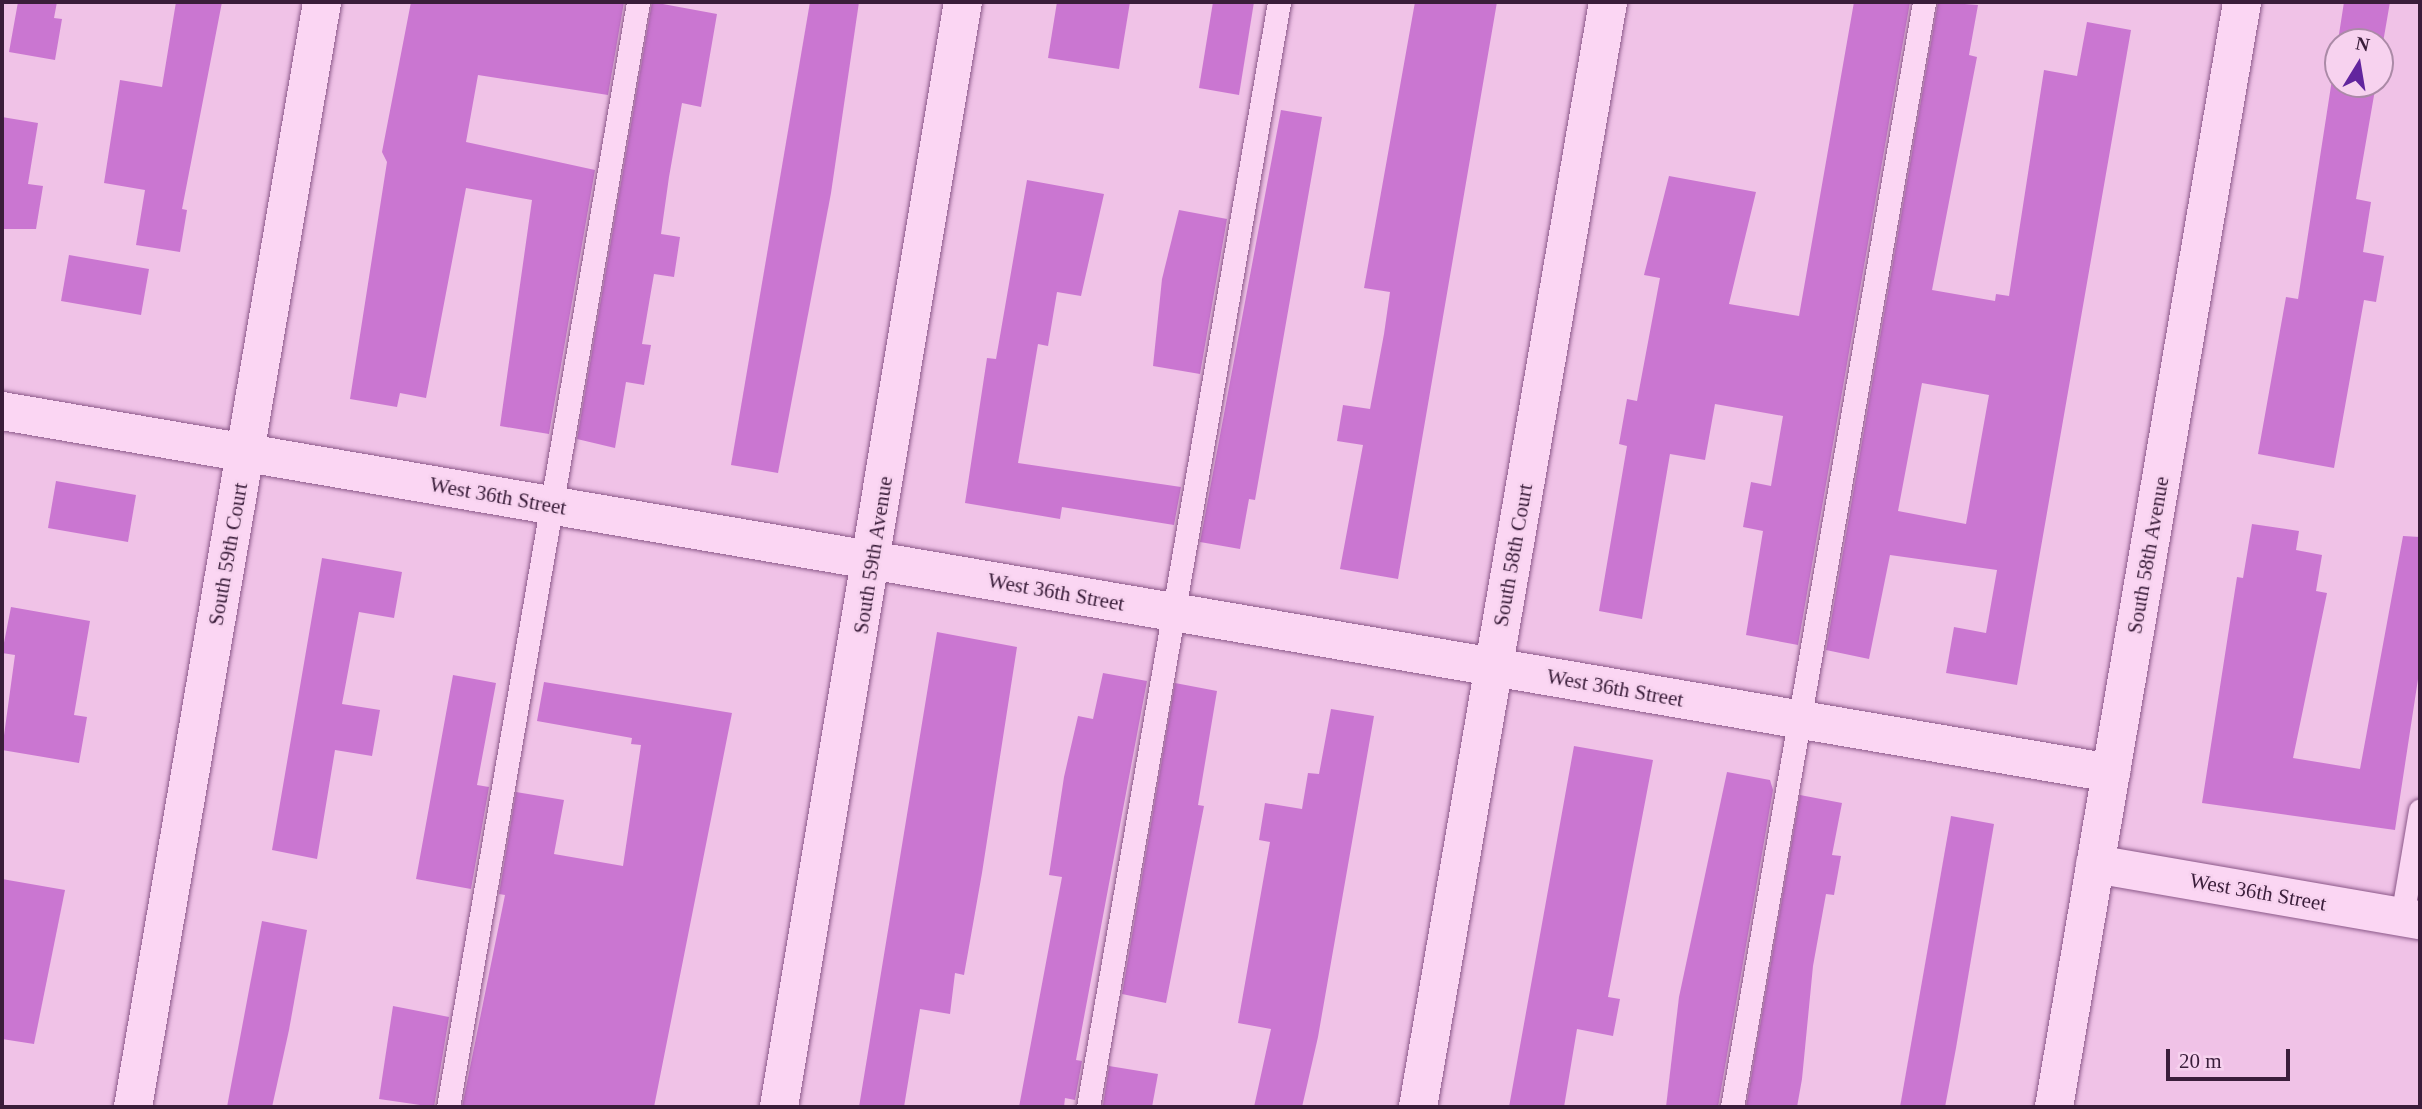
<!DOCTYPE html>
<style>
body{margin:0}
#map{position:relative;width:2422px;height:1109px;overflow:hidden;background:#f0c2e7;font-family:"Times New Roman",serif}
div>[style]{position:absolute}
[style*='--x']{left:calc(var(--x)*1px);top:calc(var(--y)*1px);width:calc(var(--w)*1px);rotate:calc(var(--a)*1deg)}
.building>*{inset:0;background:#ca76d1}
.roads{filter:drop-shadow(0 0 2px #8b5889) drop-shadow(0 0 2px #8b5889)}
.lane>*{height:23px;margin:-11.5px;padding:0 11.5px;transform-origin:11.5px;border-radius:11.5px;background:#fbd6f3}
.street>*{height:38px;margin:-19px;padding:0 19px;transform-origin:19px;border-radius:19px;background:#fbd6f3}
span{translate:-50% -50%;white-space:nowrap;text-align:center;line-height:1.15;-webkit-text-stroke:5px #f7d2ef;paint-order:stroke}
.street-label{font-size:21px;color:#3a1d3a}
.frame{position:absolute;inset:0;border:4px solid #3a1d3a;pointer-events:none}
.north{position:absolute;left:2324px;top:28px;width:70px;height:70px;box-sizing:border-box;background:#f7d2ef;border:2px solid #ab8aa7;border-radius:50%;rotate:11deg;font-size:19px;font-weight:700;line-height:28px;text-align:center;color:#3a1d3a}
.north::after{content:'';display:block;margin:auto;width:24px;height:32px;background:#62259e;clip-path:polygon(50% 0,100% 100%,50% 72%,0 100%)}
.scale{position:absolute;left:2166px;top:1049px;width:124px;height:32px;box-sizing:border-box;border:4px solid #3a1d3a;border-top:0;padding-left:9px;font-size:21px;line-height:24px;white-space:nowrap;color:#3a1d3a;-webkit-text-stroke:5px #f7d2ef;paint-order:stroke}
</style>
<div id="map">
<div class="building">
<div style="clip-path:polygon(18px 2px,57px 2px,54px 18px,62px 19px,55px 60px,9px 52px)"></div>
<div style="clip-path:polygon(176px 2px,222px 2px,182px 209px,187px 210px,180px 252px,136px 245px,145px 190px,104px 183px,120px 80px,162px 87px)"></div>
<div style="clip-path:polygon(411px 2px,624px 2px,608px 95px,478px 75px,466px 142px,595px 170px,549px 434px,500px 426px,532px 200px,466px 188px,426px 398px,400px 393px,397px 407px,350px 399px,387px 162px,382px 152px)"></div>
<div style="clip-path:polygon(652px 2px,717px 14px,701px 107px,682px 103px,669px 177px,661px 234px,680px 237px,674px 277px,654px 274px,642px 344px,651px 345px,644px 385px,626px 382px,615px 448px,577px 439px)"></div>
<div style="clip-path:polygon(810px 2px,859px 2px,831px 193px,778px 473px,731px 465px)"></div>
<div style="clip-path:polygon(1057px 2px,1130px 2px,1119px 69px,1048px 58px)"></div>
<div style="clip-path:polygon(1213px 2px,1254px 2px,1239px 95px,1199px 88px)"></div>
<div style="clip-path:polygon(1415px 2px,1497px 2px,1398px 579px,1340px 569px,1363px 445px,1337px 441px,1343px 405px,1370px 409px,1384px 334px,1390px 292px,1364px 288px)"></div>
<div style="clip-path:polygon(1854px 2px,1910px 2px,1798px 645px,1746px 635px,1763px 531px,1743px 527px,1751px 482px,1771px 486px,1783px 416px,1715px 404px,1705px 460px,1670px 454px,1642px 619px,1599px 611px,1627px 446px,1619px 444px,1627px 399px,1637px 401px,1660px 278px,1644px 275px,1669px 176px,1756px 192px,1729px 304px,1799px 316px)"></div>
<div style="clip-path:polygon(evenodd,1938px 2px,1978px 5px,1969px 55px,1977px 57px,1932px 290px,1995px 301px,1996px 294px,2009px 296px,2044px 70px,2077px 76px,2087px 22px,2131px 30px,2017px 685px,1946px 673px,1954px 627px,1986px 633px,1997px 570px,1890px 555px,1869px 659px,1826px 650px,1938px 2px,1922px 383px,1989px 395px,1966px 524px,1898px 511px,1922px 383px)"></div>
<div style="clip-path:polygon(2344px 2px,2390px 2px,2380px 60px,2380px 42px,2338px 42px,2338px 84px,2376px 84px,2356px 199px,2371px 202px,2363px 252px,2384px 256px,2376px 302px,2364px 300px,2334px 468px,2258px 454px,2286px 297px,2298px 299px)"></div>
<div style="clip-path:polygon(1281px 110px,1322px 117px,1255px 500px,1249px 499px,1240px 549px,1200px 542px)"></div>
<div style="clip-path:polygon(2px 117px,38px 123px,28px 184px,43px 186px,36px 229px,2px 229px)"></div>
<div style="clip-path:polygon(1027px 180px,1104px 194px,1081px 296px,1057px 292px,1048px 346px,1038px 344px,1018px 463px,1181px 487px,1174px 525px,1062px 507px,1060px 519px,965px 503px,987px 358px,996px 359px)"></div>
<div style="clip-path:polygon(1179px 210px,1227px 219px,1200px 374px,1153px 366px,1162px 279px)"></div>
<div style="clip-path:polygon(69px 255px,149px 269px,141px 315px,61px 301px)"></div>
<div style="clip-path:polygon(56px 481px,136px 495px,128px 542px,48px 528px)"></div>
<div style="clip-path:polygon(2252px 524px,2299px 531px,2296px 550px,2322px 555px,2316px 591px,2327px 593px,2293px 758px,2360px 769px,2403px 536px,2420px 537px,2420px 666px,2395px 830px,2202px 803px,2237px 577px,2243px 578px)"></div>
<div style="clip-path:polygon(322px 558px,402px 572px,394px 618px,359px 612px,342px 704px,380px 710px,372px 756px,335px 750px,317px 859px,272px 850px)"></div>
<div style="clip-path:polygon(11px 607px,90px 621px,74px 715px,87px 717px,79px 763px,2px 750px,15px 655px,2px 653px)"></div>
<div style="clip-path:polygon(937px 632px,1017px 647px,982px 873px,964px 975px,955px 973px,950px 1014px,920px 1009px,904px 1107px,859px 1107px)"></div>
<div style="clip-path:polygon(1103px 673px,1147px 681px,1076px 1060px,1082px 1061px,1075px 1100px,1065px 1098px,1064px 1107px,1019px 1107px,1062px 877px,1049px 875px,1064px 777px,1078px 716px,1093px 719px)"></div>
<div style="clip-path:polygon(453px 675px,496px 683px,477px 785px,489px 787px,471px 889px,416px 879px)"></div>
<div style="clip-path:polygon(544px 682px,732px 713px,654px 1107px,462px 1107px,505px 895px,499px 894px,516px 792px,564px 800px,554px 854px,623px 866px,641px 745px,631px 744px,632px 738px,537px 721px)"></div>
<div style="clip-path:polygon(1175px 683px,1217px 691px,1198px 805px,1204px 806px,1166px 1003px,1122px 994px)"></div>
<div style="clip-path:polygon(1331px 709px,1374px 716px,1318px 1037px,1302px 1107px,1254px 1107px,1271px 1029px,1238px 1023px,1270px 842px,1259px 840px,1265px 803px,1302px 809px,1308px 773px,1319px 774px)"></div>
<div style="clip-path:polygon(1574px 746px,1653px 760px,1608px 997px,1620px 999px,1613px 1036px,1577px 1029px,1564px 1107px,1509px 1107px)"></div>
<div style="clip-path:polygon(1727px 772px,1770px 780px,1773px 790px,1718px 1107px,1666px 1107px,1679px 997px)"></div>
<div style="clip-path:polygon(1800px 795px,1842px 803px,1832px 855px,1841px 856px,1834px 895px,1826px 894px,1813px 966px,1802px 1079px,1797px 1107px,1746px 1107px)"></div>
<div style="clip-path:polygon(1951px 816px,1994px 824px,1956px 1048px,1945px 1107px,1900px 1107px)"></div>
<div style="clip-path:polygon(2px 879px,65px 890px,34px 1044px,2px 1039px)"></div>
<div style="clip-path:polygon(262px 921px,307px 930px,289px 1030px,272px 1107px,227px 1107px)"></div>
<div style="clip-path:polygon(393px 1006px,449px 1017px,434px 1107px,379px 1099px)"></div>
<div style="clip-path:polygon(1109px 1066px,1158px 1074px,1152px 1107px,1103px 1105px)"></div>
</div>
<div class="roads">
<div class="lane">
<div style="--x:2402;--y:917;--w:108;--a:-80.4"></div>
<div style="--x:448;--y:1107;--w:1121;--a:-80.24"></div>
<div style="--x:1088;--y:1107;--w:1121;--a:-80.19"></div>
<div style="--x:1732;--y:1107;--w:1122;--a:-80.14"></div>
</div>
<div class="street">
<div style="--x:2;--y:411;--w:2140;--a:9.74"></div>
<div style="--x:2095;--y:864;--w:330;--a:9.8"></div>
<div style="--x:133;--y:1107;--w:1121;--a:-80.29"></div>
<div style="--x:779;--y:1107;--w:1120;--a:-80.55"></div>
<div style="--x:1418;--y:1107;--w:1121;--a:-80.24"></div>
<div style="--x:2054;--y:1107;--w:1121;--a:-80.34"></div>
</div>
</div>
<div class="street-label">
<span style="left:498px;top:496px;rotate:10deg">West 36th Street</span>
<span style="left:228px;top:554px;rotate:-80deg">South 59th Court</span>
<span style="left:873px;top:555px;rotate:-81deg">South 59th Avenue</span>
<span style="left:1513px;top:555px;rotate:-80deg">South 58th Court</span>
<span style="left:2148px;top:555px;rotate:-80deg">South 58th Avenue</span>
<span style="left:1056px;top:592px;rotate:10deg">West 36th Street</span>
<span style="left:1615px;top:688px;rotate:10deg">West 36th Street</span>
<span style="left:2258px;top:892px;rotate:10deg">West 36th Street</span>
</div>
<div class="frame"></div>
<div class="north">N</div>
<div class="scale">20 m</div>
</div>
